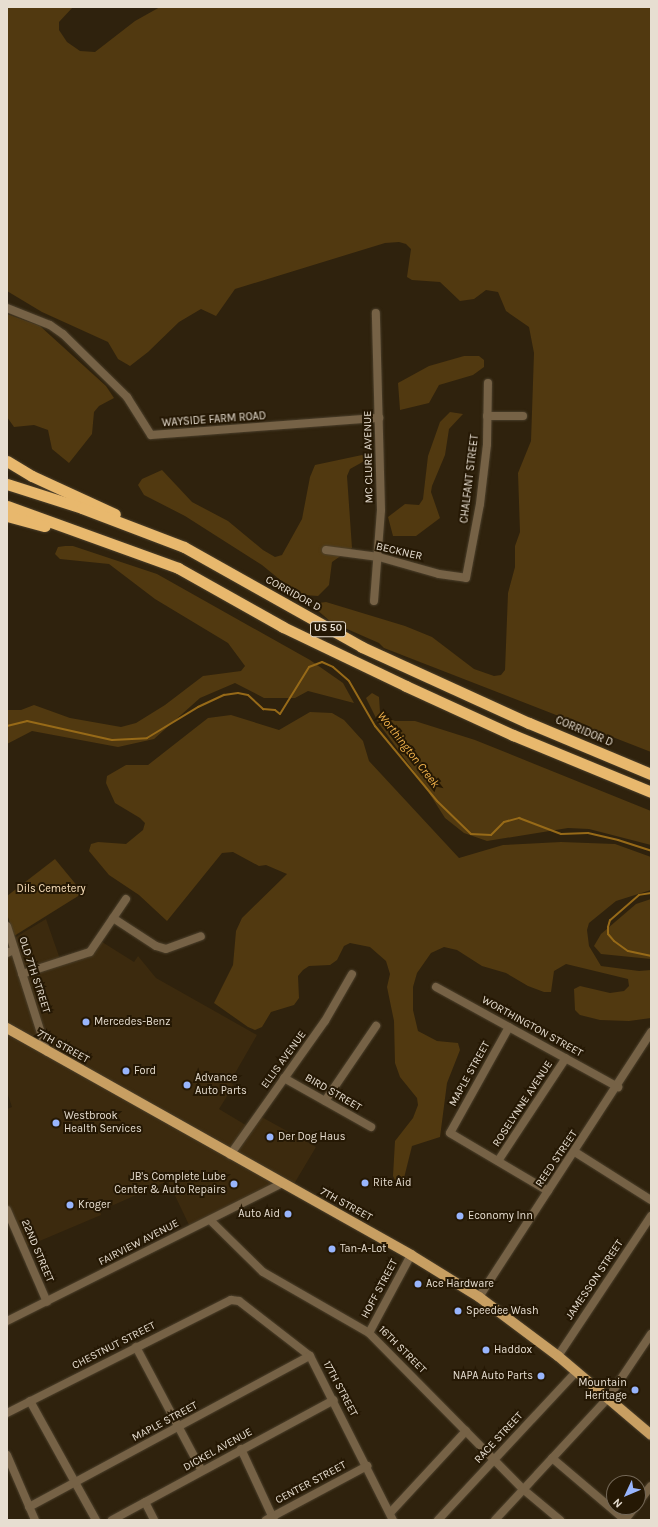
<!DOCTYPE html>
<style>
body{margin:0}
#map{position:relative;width:658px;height:1527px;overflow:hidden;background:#2f220d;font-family:Karla,sans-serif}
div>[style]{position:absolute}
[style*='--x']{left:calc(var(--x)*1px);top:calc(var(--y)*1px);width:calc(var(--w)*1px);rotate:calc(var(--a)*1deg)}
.built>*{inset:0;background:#3c2a0e}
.green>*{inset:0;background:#513910}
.stream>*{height:2px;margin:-1px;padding:0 1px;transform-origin:1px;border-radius:1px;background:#976a18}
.roads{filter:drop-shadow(0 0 1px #4c402c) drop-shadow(0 0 1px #4c402c)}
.minor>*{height:8px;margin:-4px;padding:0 4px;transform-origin:4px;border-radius:4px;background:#766246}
.major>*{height:10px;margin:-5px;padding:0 5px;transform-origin:5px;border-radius:5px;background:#c89f62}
.highway>*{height:11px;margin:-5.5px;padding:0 5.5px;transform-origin:5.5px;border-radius:5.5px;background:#e8b86d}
.dots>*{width:11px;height:11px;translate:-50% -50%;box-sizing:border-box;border:2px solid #251804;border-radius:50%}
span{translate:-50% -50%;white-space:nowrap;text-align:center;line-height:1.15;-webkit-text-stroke:4px #251804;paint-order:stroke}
.shield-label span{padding:1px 3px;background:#251804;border:1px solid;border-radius:3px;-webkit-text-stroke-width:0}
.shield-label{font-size:10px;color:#e7ded1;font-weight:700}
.street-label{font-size:11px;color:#e7ded1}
.park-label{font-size:11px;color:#fae0bc}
.poi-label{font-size:11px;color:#e7ded1}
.left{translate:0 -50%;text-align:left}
.right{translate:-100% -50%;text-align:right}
.water-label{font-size:12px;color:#f1b24b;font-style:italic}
.frame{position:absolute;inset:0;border:8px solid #e7ded1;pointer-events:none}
.north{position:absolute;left:606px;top:1475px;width:40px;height:40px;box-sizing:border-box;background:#251804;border:1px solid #736756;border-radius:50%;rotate:226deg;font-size:11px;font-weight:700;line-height:16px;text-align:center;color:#e7ded1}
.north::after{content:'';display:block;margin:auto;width:14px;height:18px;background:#98b5fd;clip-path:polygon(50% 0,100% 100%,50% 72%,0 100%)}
</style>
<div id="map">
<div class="built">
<div style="clip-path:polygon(46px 919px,61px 962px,90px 952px,99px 940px,134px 962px,138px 956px,156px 978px,257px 1035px,230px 1082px,234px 1085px,219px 1109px,249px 1127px,258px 1115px,316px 1147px,291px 1189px,281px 1184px,191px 1229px,168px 1181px,100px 1211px,101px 1215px,23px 1248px,7px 1210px,7px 1109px,12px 1107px,7px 1092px,7px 926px,11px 940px)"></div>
</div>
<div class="green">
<div style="clip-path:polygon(7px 7px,73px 7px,59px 22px,59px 30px,67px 42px,80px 51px,95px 52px,135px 21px,160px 7px,651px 7px,651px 752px,384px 648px,379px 643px,331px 622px,316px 609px,319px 603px,326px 602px,405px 626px,432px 637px,474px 669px,494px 676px,501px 675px,505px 670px,508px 593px,515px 567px,515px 546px,520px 532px,518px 473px,531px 441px,534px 353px,529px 327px,506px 311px,498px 292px,486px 290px,474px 299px,460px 301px,440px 282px,412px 280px,407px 277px,411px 249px,406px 244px,399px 242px,385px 243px,235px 289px,216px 316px,201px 309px,179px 322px,148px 352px,130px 366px,118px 359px,108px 342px,42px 312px,7px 291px)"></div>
<div style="clip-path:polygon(7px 314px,40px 326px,106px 386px,114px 398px,99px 406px,94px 412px,92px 434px,69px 463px,52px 449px,48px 430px,34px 425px,14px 427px,7px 417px)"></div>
<div style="clip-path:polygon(464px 356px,479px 356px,484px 360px,484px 367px,473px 375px,439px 385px,429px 403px,400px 410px,398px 383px,429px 366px)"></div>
<div style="clip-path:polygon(450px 412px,463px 414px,449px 429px,445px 455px,432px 486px,431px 492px,440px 518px,416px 536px,393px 536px,388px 517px,405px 504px,419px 505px,423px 499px,428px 456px,440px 422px)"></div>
<div style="clip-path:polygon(362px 455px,368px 459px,350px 469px,347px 476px,352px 548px,332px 562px,329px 585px,318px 596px,304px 595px,290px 588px,262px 565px,185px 516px,144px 495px,138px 485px,142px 479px,162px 470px,192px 502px,228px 521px,263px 550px,275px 557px,282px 555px,302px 519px,310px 477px,315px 465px)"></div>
<div style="clip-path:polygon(65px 546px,73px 546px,157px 574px,310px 660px,343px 683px,354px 703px,308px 691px,295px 698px,264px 698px,235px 683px,200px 698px,154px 739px,118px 747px,32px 731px,7px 744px,7px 710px,21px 710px,34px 705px,70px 718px,121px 727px,136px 723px,165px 705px,203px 676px,241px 671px,245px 666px,228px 643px,155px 599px,109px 564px,60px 559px,55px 554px,58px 547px)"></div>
<div style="clip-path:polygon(372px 693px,379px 697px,380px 712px,385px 717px,395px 721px,415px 721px,475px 740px,651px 811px,651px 845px,589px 829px,568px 828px,487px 841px,464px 833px,445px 818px,422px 782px,379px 724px,366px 698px)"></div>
<div style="clip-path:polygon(310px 712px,332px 713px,344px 720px,363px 741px,369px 761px,459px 858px,503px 845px,561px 842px,615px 844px,651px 857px,651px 890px,616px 901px,589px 923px,587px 930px,589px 946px,601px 966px,639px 971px,651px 970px,651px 1018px,629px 1021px,600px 1020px,580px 1015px,575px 1010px,574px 989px,580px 986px,610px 993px,624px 991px,629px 986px,628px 979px,566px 964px,554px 971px,551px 992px,544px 992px,528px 986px,506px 973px,482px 966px,457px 950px,444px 947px,431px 953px,417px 973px,413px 987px,413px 1010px,418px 1031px,437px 1041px,458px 1043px,460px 1050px,447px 1083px,440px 1137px,412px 1146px,403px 1182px,396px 1182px,393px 1176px,395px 1141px,413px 1118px,418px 1105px,417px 1098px,400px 1077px,395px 1063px,394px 1021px,387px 987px,390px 974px,386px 961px,370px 947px,350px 943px,344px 946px,337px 960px,330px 965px,309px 966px,303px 970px,298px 976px,299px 998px,294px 1005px,271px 1012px,262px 1027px,255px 1030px,248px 1027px,214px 1003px,233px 965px,236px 931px,242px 918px,287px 874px,266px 865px,259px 866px,233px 852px,222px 853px,167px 921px,139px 895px,109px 875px,89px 851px,91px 844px,98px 842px,126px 844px,143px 830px,145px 823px,140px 818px,115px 803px,106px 783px,107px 776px,126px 765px,148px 765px,208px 718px,231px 715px,279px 730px)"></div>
<div style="clip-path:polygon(55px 859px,83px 893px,14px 936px,7px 914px,7px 896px)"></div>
<div style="clip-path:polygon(651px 899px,651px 959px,601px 954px,594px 946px,601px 934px,636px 904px)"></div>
</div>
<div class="stream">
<div style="--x:7;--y:726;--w:21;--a:-14"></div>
<div style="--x:27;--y:721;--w:87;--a:12.6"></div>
<div style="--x:112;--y:740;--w:35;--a:-3"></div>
<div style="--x:147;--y:738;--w:60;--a:-31.3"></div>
<div style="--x:198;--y:707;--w:29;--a:-25"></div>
<div style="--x:224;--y:695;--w:14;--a:-8"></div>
<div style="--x:238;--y:693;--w:10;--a:11"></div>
<div style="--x:248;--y:695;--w:21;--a:43"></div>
<div style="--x:263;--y:709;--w:12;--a:5"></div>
<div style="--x:275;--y:710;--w:6;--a:39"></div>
<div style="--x:280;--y:714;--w:55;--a:-58.3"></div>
<div style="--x:309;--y:667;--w:14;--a:-21"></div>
<div style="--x:322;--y:662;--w:12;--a:24"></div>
<div style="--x:333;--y:667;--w:21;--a:41"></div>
<div style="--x:349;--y:681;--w:52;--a:60"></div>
<div style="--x:375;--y:726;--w:97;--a:50.4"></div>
<div style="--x:437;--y:801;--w:47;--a:44.1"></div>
<div style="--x:471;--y:834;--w:20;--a:3"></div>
<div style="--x:491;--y:835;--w:18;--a:-45"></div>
<div style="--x:504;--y:822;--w:16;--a:-15"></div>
<div style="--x:519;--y:818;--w:45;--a:20.9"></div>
<div style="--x:561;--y:834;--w:27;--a:-2"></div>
<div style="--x:588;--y:833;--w:31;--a:13"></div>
<div style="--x:618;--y:840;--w:35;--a:18"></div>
<div style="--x:651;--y:893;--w:12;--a:171"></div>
<div style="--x:639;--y:895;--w:38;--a:139"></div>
<div style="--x:610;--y:920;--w:7;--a:106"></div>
<div style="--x:608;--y:927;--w:7;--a:90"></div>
<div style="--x:608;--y:934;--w:9;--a:49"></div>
<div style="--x:614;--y:941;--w:17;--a:36"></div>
<div style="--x:628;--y:951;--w:24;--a:12"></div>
</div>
<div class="roads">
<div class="minor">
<div style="--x:7;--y:308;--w:46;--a:21.6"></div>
<div style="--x:50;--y:325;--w:16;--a:35"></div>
<div style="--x:63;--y:334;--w:90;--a:44.5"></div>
<div style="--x:127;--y:397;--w:45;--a:57.7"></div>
<div style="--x:151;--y:435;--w:229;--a:-4.3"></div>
<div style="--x:487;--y:416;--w:36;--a:0"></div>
<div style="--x:326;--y:550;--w:53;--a:7.5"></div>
<div style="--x:379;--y:557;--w:62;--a:15.8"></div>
<div style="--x:439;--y:574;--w:27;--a:8"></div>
<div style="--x:466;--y:578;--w:75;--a:-79.3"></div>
<div style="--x:480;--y:504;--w:60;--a:-83.3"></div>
<div style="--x:487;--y:444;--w:61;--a:-89.1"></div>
<div style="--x:374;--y:601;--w:91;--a:-85.6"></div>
<div style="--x:381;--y:510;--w:197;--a:-91.5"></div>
<div style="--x:113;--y:918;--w:51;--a:33.1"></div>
<div style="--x:156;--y:946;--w:10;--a:17"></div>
<div style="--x:166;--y:949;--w:37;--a:-20"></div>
<div style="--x:7;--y:926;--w:132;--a:72.4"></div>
<div style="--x:7;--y:953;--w:8;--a:-23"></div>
<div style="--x:22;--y:974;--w:71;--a:-17.9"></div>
<div style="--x:90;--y:952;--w:64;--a:-55.8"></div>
<div style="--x:436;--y:987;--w:208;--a:28.8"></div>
<div style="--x:509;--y:1027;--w:121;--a:119.1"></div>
<div style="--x:450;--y:1133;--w:114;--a:30.6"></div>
<div style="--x:284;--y:1078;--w:100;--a:29.4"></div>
<div style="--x:325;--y:1101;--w:91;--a:-55.8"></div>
<div style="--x:575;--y:1152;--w:90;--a:32.3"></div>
<div style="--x:230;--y:1155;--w:164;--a:-54.7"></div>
<div style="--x:325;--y:1021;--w:54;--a:-60.1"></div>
<div style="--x:498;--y:1161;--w:123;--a:-56.6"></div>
<div style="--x:7;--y:1210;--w:100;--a:66.5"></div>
<div style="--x:210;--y:1220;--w:74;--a:44.5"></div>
<div style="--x:263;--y:1272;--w:122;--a:29.9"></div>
<div style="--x:369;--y:1333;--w:221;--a:45.4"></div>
<div style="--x:524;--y:1490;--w:47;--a:39.8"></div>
<div style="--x:479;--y:1297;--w:316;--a:-57"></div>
<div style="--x:7;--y:1321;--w:306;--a:-26.6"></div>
<div style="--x:369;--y:1333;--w:89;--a:-61.7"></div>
<div style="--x:136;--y:1347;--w:140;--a:62"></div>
<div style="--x:558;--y:1356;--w:168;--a:-56.4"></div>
<div style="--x:30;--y:1401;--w:136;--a:61"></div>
<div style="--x:7;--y:1413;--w:251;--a:-26.8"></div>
<div style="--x:231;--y:1300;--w:8;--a:7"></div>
<div style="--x:239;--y:1301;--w:90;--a:37.8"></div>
<div style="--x:310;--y:1356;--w:184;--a:63.2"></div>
<div style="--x:241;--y:1449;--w:78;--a:65.1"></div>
<div style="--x:7;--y:1455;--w:71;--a:66.7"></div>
<div style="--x:552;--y:1458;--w:96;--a:40.3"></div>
<div style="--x:145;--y:1502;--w:20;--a:63"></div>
<div style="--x:638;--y:1503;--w:21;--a:-53"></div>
<div style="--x:29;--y:1507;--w:319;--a:-28.3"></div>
<div style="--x:390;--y:1513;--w:112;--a:-47.2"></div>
<div style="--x:112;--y:1520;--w:252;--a:-28.4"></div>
<div style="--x:266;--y:1520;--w:115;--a:-28.1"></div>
<div style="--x:438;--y:1520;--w:202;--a:-47"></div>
<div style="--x:495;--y:1520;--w:166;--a:-47.2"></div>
<div style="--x:608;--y:1398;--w:77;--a:-56.1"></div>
<div style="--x:625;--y:1520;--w:16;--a:-52"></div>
</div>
<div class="major">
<div style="--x:7;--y:1028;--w:463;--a:29.3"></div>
<div style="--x:411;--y:1255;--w:80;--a:31.7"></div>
<div style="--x:479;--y:1297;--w:99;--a:36.8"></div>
<div style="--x:558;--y:1356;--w:122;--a:40.3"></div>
</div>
<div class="highway">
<div style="--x:7;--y:461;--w:29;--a:31"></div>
<div style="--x:32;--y:476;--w:91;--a:24.6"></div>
<div style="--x:7;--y:484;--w:79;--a:17.7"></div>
<div style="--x:82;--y:508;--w:109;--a:20.9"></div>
<div style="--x:184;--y:547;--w:204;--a:29.3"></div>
<div style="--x:362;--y:647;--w:183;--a:24.5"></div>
<div style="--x:529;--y:723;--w:132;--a:22.7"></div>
<div style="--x:7;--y:506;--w:182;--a:19.9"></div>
<div style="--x:178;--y:568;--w:120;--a:29.3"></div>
<div style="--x:283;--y:627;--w:136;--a:25.6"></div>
<div style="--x:406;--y:686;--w:118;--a:24.6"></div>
<div style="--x:513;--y:735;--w:149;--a:22.4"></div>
<div style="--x:7;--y:516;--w:39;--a:15"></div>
</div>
</div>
<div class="dots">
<div style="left:86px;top:1022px;background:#98b5fd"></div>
<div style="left:126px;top:1071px;background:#98b5fd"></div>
<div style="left:187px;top:1085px;background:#98b5fd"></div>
<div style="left:56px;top:1123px;background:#98b5fd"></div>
<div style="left:270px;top:1137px;background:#98b5fd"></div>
<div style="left:365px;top:1183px;background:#98b5fd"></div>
<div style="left:234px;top:1184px;background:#98b5fd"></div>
<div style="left:70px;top:1205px;background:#98b5fd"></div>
<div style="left:288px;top:1214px;background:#98b5fd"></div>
<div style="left:460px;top:1216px;background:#98b5fd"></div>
<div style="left:332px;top:1249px;background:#98b5fd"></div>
<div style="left:418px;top:1284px;background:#98b5fd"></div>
<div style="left:458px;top:1311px;background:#98b5fd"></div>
<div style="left:486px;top:1350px;background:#98b5fd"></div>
<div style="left:541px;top:1376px;background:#98b5fd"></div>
<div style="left:635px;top:1390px;background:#98b5fd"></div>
</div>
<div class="shield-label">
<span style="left:328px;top:629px">US 50</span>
</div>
<div class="street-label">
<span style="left:214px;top:420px;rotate:-4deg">WAYSIDE FARM ROAD</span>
<span style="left:369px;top:457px;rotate:-91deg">MC CLURE AVENUE</span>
<span style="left:470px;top:479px;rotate:-83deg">CHALFANT STREET</span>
<span style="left:399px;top:552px;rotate:13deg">BECKNER</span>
<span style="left:293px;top:594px;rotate:29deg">CORRIDOR D</span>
<span style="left:584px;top:732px;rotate:23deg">CORRIDOR D</span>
<span style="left:34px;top:975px;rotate:72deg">OLD 7TH STREET</span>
<span style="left:532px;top:1027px;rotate:29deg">WORTHINGTON STREET</span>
<span style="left:63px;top:1047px;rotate:29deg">7TH STREET</span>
<span style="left:284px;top:1060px;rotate:-54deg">ELLIS AVENUE</span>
<span style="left:470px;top:1074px;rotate:-61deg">MAPLE STREET</span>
<span style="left:333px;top:1093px;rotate:30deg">BIRD STREET</span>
<span style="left:523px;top:1104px;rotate:-57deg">ROSELYNNE AVENUE</span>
<span style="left:557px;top:1159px;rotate:-56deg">REED STREET</span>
<span style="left:346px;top:1205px;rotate:29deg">7TH STREET</span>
<span style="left:139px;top:1243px;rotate:-27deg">FAIRVIEW AVENUE</span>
<span style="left:37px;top:1251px;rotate:67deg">22ND STREET</span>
<span style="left:595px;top:1280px;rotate:-56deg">JAMESSON STREET</span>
<span style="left:380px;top:1289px;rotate:-62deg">HOFF STREET</span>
<span style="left:114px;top:1346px;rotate:-27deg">CHESTNUT STREET</span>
<span style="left:402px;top:1350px;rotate:45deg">16TH STREET</span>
<span style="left:340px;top:1389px;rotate:62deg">17TH STREET</span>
<span style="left:165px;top:1422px;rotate:-28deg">MAPLE STREET</span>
<span style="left:499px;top:1438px;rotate:-47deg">RACE STREET</span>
<span style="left:218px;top:1450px;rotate:-29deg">DICKEL AVENUE</span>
<span style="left:311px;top:1483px;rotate:-28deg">CENTER STREET</span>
</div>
<div class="park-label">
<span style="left:51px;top:889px">Dils Cemetery</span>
</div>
<div class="poi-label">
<span class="left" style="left:94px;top:1022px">Mercedes-Benz</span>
<span class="left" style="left:134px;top:1071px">Ford</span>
<span class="left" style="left:195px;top:1085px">Advance<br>Auto Parts</span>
<span class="left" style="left:64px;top:1123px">Westbrook<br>Health Services</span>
<span class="left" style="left:278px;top:1137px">Der Dog Haus</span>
<span class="right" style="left:226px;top:1184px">JB's Complete Lube<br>Center &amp; Auto Repairs</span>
<span class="left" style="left:373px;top:1183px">Rite Aid</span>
<span class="left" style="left:78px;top:1205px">Kroger</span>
<span class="right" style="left:280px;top:1214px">Auto Aid</span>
<span class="left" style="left:468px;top:1216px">Economy Inn</span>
<span class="left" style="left:340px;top:1249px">Tan-A-Lot</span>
<span class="left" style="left:426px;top:1284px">Ace Hardware</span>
<span class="left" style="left:466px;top:1311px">Speedee Wash</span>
<span class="left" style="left:494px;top:1350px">Haddox</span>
<span class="right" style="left:533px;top:1376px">NAPA Auto Parts</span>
<span class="right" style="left:627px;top:1390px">Mountain<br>Heritage</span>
</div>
<div class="water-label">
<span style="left:408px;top:750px;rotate:52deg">Worthington Creek</span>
</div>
<div class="frame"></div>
<div class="north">N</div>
</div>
